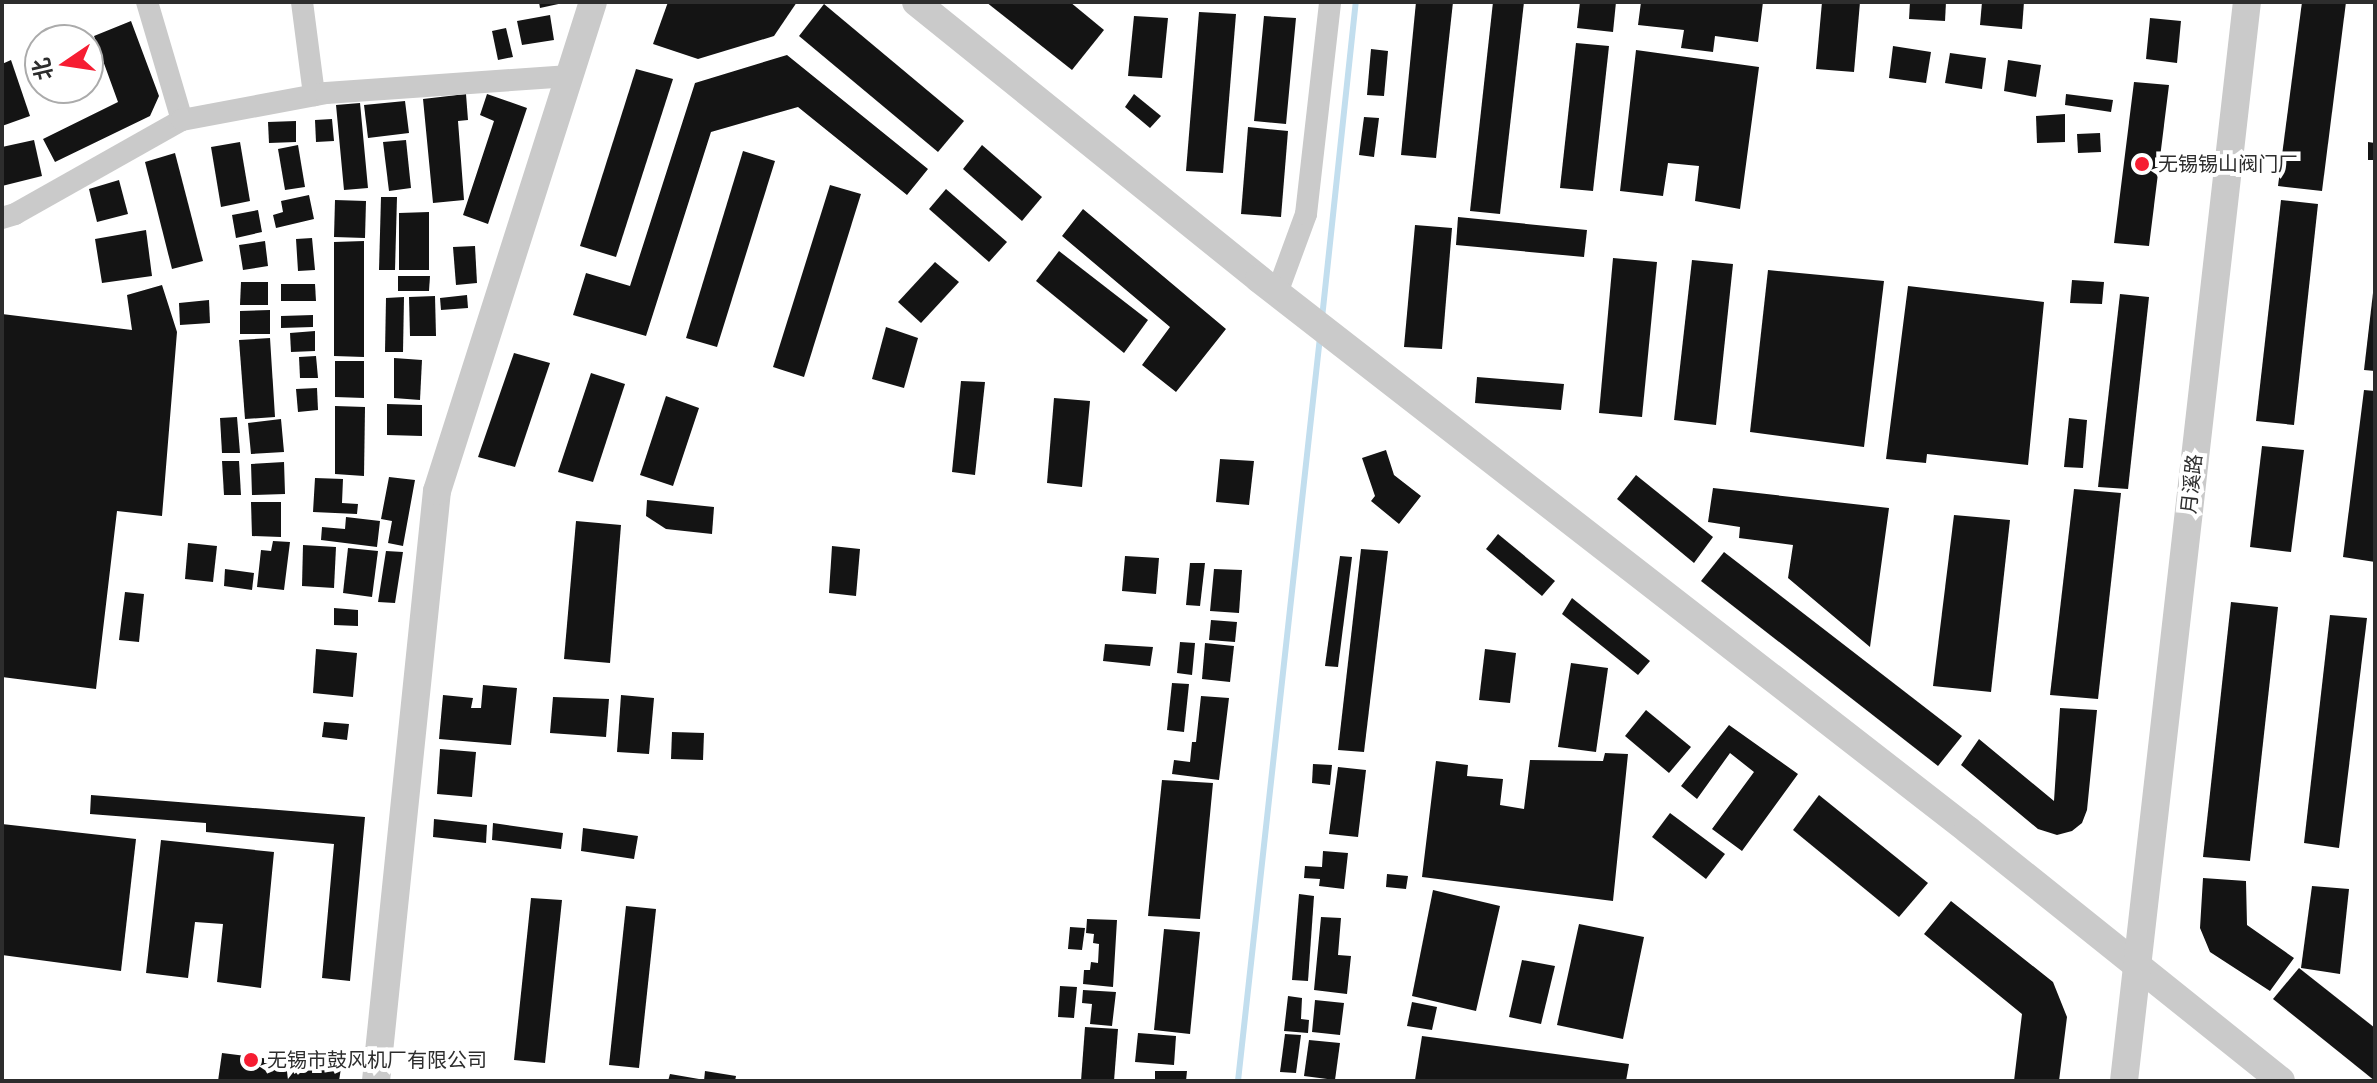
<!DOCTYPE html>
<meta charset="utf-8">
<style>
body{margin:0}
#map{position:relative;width:2377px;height:1083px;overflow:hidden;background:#fff;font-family:"PT Sans","Noto Sans SC",sans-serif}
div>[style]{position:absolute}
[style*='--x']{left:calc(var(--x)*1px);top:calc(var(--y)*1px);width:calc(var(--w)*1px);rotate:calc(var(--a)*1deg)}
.stream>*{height:6px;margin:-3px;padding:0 3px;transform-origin:3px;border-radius:3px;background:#c2deee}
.building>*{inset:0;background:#141414}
.minor>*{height:22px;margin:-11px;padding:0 11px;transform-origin:11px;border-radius:11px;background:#cacaca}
.tertiary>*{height:28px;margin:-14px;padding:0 14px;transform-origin:14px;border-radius:14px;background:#cacaca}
.dots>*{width:22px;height:22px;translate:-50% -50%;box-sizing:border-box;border:4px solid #fff;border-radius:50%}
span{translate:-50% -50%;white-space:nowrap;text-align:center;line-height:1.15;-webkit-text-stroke:8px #fff;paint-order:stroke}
.poi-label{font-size:20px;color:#2d2d2d}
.left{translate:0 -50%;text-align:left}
.street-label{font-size:20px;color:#2d2d2d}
.frame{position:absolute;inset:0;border:4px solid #2d2d2d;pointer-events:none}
.north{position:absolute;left:24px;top:24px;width:80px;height:80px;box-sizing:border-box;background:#fff;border:2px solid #ababab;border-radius:50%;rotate:257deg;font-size:22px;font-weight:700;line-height:32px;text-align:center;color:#2d2d2d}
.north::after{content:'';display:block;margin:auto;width:28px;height:36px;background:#f61d32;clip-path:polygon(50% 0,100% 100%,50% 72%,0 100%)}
</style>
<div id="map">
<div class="stream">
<div style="--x:1322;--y:318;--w:318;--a:-83.9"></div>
<div style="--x:1238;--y:1081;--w:749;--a:-83.71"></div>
</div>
<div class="building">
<div style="clip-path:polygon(539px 2px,563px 2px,563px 3px,540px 8px)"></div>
<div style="clip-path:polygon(668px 2px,797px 2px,774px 36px,698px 59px,653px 44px)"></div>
<div style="clip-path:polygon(986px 2px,1070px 2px,1104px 30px,1072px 70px)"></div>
<div style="clip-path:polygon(1416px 2px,1453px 2px,1436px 158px,1401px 155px)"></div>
<div style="clip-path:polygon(1493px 2px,1524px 2px,1500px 214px,1470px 211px)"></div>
<div style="clip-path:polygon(1580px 2px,1616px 2px,1613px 32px,1577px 28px)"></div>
<div style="clip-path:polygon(1641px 2px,1763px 2px,1758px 42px,1715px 36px,1713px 52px,1681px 48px,1684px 30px,1638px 25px)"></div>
<div style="clip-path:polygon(1822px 2px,1860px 2px,1854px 72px,1816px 69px)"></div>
<div style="clip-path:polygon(1910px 2px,1946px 2px,1945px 21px,1909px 19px)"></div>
<div style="clip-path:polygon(1982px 2px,2024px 2px,2022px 29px,1980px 25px)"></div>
<div style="clip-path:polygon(2302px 2px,2346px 2px,2322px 191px,2278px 186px)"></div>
<div style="clip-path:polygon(824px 4px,964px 121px,938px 152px,799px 36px)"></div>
<div style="clip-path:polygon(1199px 12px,1236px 14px,1223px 173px,1186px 171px)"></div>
<div style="clip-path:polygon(550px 15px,554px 40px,522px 45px,517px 21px)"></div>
<div style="clip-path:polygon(1134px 16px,1168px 18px,1162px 78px,1128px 76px)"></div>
<div style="clip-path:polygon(1264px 16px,1296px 18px,1286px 124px,1254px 121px)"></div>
<div style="clip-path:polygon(2150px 18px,2181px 21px,2177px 63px,2146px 59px)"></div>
<div style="clip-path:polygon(131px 21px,159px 96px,150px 116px,55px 162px,43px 139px,118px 102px,94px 36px)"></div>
<div style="clip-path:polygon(506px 28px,513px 57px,498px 60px,492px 31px)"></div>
<div style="clip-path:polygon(1576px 43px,1609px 46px,1593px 191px,1560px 188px)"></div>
<div style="clip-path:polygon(1893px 46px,1931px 52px,1926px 83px,1889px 78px)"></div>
<div style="clip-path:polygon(1371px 49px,1388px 51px,1384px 96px,1367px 95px)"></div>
<div style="clip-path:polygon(1636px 50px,1759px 67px,1740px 209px,1695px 201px,1699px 166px,1668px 163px,1663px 196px,1620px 191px)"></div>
<div style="clip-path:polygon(1950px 53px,1986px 58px,1982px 89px,1945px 83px)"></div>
<div style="clip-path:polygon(787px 55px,928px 169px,907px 195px,798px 107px,711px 132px,646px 336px,573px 315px,586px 273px,630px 286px,695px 83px)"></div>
<div style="clip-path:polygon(11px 60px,30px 116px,2px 126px,2px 64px)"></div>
<div style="clip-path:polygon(2008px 60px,2041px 65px,2036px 97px,2004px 91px)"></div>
<div style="clip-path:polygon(636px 69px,673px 79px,616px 257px,580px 246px)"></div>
<div style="clip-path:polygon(2134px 82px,2169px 85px,2149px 246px,2114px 243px)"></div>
<div style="clip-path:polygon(466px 94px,468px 120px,458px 121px,464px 200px,433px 203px,423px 99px)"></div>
<div style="clip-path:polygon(487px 94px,527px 108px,488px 224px,463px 215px,494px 121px,480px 115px)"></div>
<div style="clip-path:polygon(1134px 94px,1161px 116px,1150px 128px,1125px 107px)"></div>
<div style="clip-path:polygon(2066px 94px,2113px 100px,2111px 112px,2065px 105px)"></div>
<div style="clip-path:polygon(405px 101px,409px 133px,368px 138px,364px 105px)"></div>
<div style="clip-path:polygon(360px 103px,368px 188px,344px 190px,336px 105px)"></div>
<div style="clip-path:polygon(2065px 114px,2065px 142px,2037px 143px,2036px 116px)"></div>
<div style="clip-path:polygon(1364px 117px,1379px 118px,1374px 157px,1359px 155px)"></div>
<div style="clip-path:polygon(332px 119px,334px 141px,316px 142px,315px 120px)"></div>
<div style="clip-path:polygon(296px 121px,296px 142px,269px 143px,268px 122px)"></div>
<div style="clip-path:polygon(1248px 127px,1288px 131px,1281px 217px,1241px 214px)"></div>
<div style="clip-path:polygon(2100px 133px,2101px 152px,2078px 153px,2077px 134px)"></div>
<div style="clip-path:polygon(34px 140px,42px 176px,2px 186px,2px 147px)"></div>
<div style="clip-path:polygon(406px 140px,411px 188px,389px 191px,383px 142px)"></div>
<div style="clip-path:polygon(240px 142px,250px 201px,221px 207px,211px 147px)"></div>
<div style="clip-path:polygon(2368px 142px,2375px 143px,2375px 160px,2368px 160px)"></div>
<div style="clip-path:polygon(298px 145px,305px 187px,285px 190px,278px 149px)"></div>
<div style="clip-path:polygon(982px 145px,1042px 197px,1022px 221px,963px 169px)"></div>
<div style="clip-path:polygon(743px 151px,775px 161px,717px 347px,686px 338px)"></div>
<div style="clip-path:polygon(175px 153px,203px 261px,172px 269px,145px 162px)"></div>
<div style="clip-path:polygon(119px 180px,128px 214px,97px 222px,89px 189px)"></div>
<div style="clip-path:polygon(830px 185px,861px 194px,804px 377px,773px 367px)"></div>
<div style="clip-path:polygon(946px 189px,1007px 242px,989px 262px,929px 209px)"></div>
<div style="clip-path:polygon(309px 195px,314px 219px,276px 228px,273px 215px,283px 212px,281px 201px)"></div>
<div style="clip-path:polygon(381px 197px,397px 197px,395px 270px,379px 270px)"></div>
<div style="clip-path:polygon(335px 200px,366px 201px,365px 238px,334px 237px)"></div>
<div style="clip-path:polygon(2281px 200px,2318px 204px,2294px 425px,2256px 421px)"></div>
<div style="clip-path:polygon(1083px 209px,1226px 329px,1176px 392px,1142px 365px,1170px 327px,1062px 236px)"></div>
<div style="clip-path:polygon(258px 210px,262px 232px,236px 238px,232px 215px)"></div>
<div style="clip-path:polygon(429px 212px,429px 270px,399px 270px,399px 213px)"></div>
<div style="clip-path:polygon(1458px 217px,1587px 230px,1584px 257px,1456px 245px)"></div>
<div style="clip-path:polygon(1415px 225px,1452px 228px,1442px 349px,1404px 347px)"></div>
<div style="clip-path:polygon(146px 230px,152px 276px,102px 283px,95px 239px)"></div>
<div style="clip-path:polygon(312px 238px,315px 270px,298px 271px,296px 239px)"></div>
<div style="clip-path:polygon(265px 241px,268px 266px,243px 270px,239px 245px)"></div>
<div style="clip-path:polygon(364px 241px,364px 357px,334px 356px,334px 242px)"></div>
<div style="clip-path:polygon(475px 246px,477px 283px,456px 285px,453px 247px)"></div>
<div style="clip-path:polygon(1059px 251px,1148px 320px,1124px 353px,1036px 281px)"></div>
<div style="clip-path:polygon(1613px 258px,1657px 262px,1642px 417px,1599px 413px)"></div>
<div style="clip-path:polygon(1692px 260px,1733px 264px,1716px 425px,1674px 420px)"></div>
<div style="clip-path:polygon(935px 262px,959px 282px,921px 323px,898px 302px)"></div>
<div style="clip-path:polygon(1768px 270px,1884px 281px,1864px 447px,1750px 432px)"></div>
<div style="clip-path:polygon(398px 276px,430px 276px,429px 291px,398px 291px)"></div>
<div style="clip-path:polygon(2072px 280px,2104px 282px,2102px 304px,2070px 303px)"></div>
<div style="clip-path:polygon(241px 282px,268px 282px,268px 305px,240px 305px)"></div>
<div style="clip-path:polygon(281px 284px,315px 284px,316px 301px,281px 301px)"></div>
<div style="clip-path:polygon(162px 285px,177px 332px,162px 516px,117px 511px,96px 689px,2px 677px,2px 314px,132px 330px,127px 295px)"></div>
<div style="clip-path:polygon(1908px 286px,2044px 302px,2028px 465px,1927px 454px,1926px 463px,1886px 459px)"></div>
<div style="clip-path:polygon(2373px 293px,2375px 293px,2375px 371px,2364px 370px)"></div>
<div style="clip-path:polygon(2120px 294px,2149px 297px,2128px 489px,2098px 487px)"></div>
<div style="clip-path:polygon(467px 295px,468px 308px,441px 310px,440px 298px)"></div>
<div style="clip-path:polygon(435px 296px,436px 336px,410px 336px,409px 297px)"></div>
<div style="clip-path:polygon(404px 297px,403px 352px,385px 352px,386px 298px)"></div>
<div style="clip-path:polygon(209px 300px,210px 323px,180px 325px,179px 303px)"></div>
<div style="clip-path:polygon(270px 310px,270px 334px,240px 334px,240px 311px)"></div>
<div style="clip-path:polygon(313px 315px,313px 327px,281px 328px,281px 316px)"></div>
<div style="clip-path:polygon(886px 327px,918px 338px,904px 388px,872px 379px)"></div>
<div style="clip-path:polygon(315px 331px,315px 351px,291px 352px,290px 333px)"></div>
<div style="clip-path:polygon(270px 338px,275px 417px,245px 419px,239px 340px)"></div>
<div style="clip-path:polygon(514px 353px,550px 363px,515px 467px,478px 457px)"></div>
<div style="clip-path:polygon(316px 356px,318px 378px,300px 378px,299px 357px)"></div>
<div style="clip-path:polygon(394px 358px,422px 360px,420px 400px,394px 398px)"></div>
<div style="clip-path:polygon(335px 361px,364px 361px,364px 398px,335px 397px)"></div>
<div style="clip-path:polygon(591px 373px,625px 384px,593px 482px,558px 472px)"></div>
<div style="clip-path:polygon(1477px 377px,1564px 384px,1561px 410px,1475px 403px)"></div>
<div style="clip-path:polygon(961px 381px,985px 382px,975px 475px,952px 472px)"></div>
<div style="clip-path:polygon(317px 388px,318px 410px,298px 412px,296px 389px)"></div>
<div style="clip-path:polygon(2364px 390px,2375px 391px,2375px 562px,2343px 557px)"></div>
<div style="clip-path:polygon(666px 396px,699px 408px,673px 486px,640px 475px)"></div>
<div style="clip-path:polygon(1054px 398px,1090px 401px,1082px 487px,1047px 483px)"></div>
<div style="clip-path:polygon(387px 404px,422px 405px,422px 436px,387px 435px)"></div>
<div style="clip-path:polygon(335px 406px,365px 407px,364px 476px,335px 474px)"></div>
<div style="clip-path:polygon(237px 417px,240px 453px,222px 453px,220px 418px)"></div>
<div style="clip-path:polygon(2069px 418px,2087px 420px,2083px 468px,2064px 467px)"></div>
<div style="clip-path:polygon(281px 419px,284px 452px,251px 454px,248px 423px)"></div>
<div style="clip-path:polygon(2262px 446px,2304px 450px,2291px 552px,2250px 547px)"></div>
<div style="clip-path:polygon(1386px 450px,1394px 475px,1421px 496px,1399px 524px,1371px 501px,1375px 496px,1362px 458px)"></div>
<div style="clip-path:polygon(1220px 459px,1254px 461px,1249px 505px,1216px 502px)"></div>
<div style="clip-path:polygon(222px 461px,239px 461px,241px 495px,224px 495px)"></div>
<div style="clip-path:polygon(284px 462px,285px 494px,252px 495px,251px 464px)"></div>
<div style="clip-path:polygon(1636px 475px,1713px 537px,1694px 563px,1617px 499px)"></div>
<div style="clip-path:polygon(389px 477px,415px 480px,403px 546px,388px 543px,392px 521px,381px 519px)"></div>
<div style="clip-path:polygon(315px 478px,343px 479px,342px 503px,358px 504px,357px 514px,313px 512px)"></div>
<div style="clip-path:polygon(1713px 488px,1889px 508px,1870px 647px,1788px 578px,1793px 545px,1739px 538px,1740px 527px,1708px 522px)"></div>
<div style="clip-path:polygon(2074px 489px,2121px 493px,2098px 699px,2050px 695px)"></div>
<div style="clip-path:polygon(647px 500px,714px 507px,712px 534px,666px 529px,646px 516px)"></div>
<div style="clip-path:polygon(251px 502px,281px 502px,281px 537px,252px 536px)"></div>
<div style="clip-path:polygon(1954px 515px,2010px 520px,1991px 692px,1933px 686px)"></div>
<div style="clip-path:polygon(346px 517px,380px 521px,377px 547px,321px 540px,322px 527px,345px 529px)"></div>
<div style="clip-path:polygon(576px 521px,621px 525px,610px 663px,564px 659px)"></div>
<div style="clip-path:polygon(1498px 534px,1555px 581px,1542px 596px,1486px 549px)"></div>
<div style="clip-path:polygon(273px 541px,290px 542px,284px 590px,257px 587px,261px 550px,271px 551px)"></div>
<div style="clip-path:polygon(188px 543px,217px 546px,213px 582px,185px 579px)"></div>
<div style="clip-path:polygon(303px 545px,336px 547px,334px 588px,302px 586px)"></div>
<div style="clip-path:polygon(832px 546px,860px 549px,856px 596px,829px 593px)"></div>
<div style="clip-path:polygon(348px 548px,378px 551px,372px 597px,343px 593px)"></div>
<div style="clip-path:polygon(1361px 549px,1388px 551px,1364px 752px,1338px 750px)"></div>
<div style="clip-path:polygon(386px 551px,403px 552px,395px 603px,378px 602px)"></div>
<div style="clip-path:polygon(1724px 552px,1962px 736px,1938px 766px,1701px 581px)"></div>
<div style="clip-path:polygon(1125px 556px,1159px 558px,1156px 594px,1122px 591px)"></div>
<div style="clip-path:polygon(1340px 556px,1352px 557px,1338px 667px,1325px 666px)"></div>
<div style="clip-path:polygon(1190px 563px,1205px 563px,1200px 606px,1186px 605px)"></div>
<div style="clip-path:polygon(225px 569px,254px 573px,252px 590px,224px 586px)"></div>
<div style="clip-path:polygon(1214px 569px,1242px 570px,1239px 613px,1210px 611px)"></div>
<div style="clip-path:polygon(125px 592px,144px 594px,139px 642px,119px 640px)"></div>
<div style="clip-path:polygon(1572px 598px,1650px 661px,1638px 675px,1562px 614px)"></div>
<div style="clip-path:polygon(2231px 602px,2278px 607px,2250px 861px,2203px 857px)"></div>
<div style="clip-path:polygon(334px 608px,358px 610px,358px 626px,334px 625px)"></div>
<div style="clip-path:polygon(2330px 615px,2367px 618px,2339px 848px,2304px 843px)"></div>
<div style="clip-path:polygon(1211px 620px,1237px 622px,1235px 642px,1209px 640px)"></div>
<div style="clip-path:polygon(1180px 642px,1195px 643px,1192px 675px,1177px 673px)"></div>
<div style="clip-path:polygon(1205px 643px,1234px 646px,1230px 682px,1202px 679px)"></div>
<div style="clip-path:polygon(1105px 644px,1153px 647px,1150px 666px,1103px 661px)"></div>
<div style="clip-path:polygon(316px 649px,357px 653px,353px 697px,313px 693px)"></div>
<div style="clip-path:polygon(1485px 649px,1516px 653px,1510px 703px,1479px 700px)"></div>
<div style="clip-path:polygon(1571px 663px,1608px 668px,1596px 752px,1558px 747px)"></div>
<div style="clip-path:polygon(1172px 683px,1189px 684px,1184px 732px,1167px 730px)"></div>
<div style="clip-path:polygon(483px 685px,517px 688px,511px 745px,439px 739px,443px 695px,473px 698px,471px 708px,481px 708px)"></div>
<div style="clip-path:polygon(621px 695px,654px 698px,649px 754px,617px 752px)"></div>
<div style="clip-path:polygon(1201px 696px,1229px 698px,1219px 780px,1172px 774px,1174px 760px,1190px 762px,1192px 742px,1196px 742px)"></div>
<div style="clip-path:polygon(553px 697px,609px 699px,606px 737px,550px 733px)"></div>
<div style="clip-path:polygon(2060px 708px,2097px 710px,2087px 810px,2082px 823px,2072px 831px,2057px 835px,2038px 829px,1961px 765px,1979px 739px,2054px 801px)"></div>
<div style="clip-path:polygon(1646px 710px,1691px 747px,1669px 773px,1625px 736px)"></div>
<div style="clip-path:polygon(324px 722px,349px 724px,347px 740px,322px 737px)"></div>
<div style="clip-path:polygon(1729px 725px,1798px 774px,1742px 851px,1712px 829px,1754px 772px,1730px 753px,1697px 799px,1681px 786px)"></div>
<div style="clip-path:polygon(672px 732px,704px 733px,703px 760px,671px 759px)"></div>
<div style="clip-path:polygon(440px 749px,476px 752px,472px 797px,437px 794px)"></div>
<div style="clip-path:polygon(1605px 753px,1628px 754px,1613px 901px,1422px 877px,1436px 761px,1468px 765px,1467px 776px,1503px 779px,1500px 805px,1524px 809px,1530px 760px,1603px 761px)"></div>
<div style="clip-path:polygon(1313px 764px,1332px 765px,1330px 785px,1312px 783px)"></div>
<div style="clip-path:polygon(1338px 767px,1366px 770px,1358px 837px,1329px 834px)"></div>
<div style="clip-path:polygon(1162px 780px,1213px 783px,1200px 919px,1148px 916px)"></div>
<div style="clip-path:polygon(91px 795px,365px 817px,350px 981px,322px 978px,334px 844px,206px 832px,206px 823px,90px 814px)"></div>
<div style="clip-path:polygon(1819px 795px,1928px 883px,1899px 917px,1793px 830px)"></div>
<div style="clip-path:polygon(1670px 813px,1725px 854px,1706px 879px,1652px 837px)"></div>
<div style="clip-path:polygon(434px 819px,487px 825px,486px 843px,433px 837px)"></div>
<div style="clip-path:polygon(493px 823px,563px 833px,561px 849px,492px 840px)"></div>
<div style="clip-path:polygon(2px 824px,136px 839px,121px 971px,2px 955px)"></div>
<div style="clip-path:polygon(583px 828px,638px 836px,634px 859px,581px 851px)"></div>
<div style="clip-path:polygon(161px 840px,274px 852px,261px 988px,217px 982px,223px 924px,195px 922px,188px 978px,146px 973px)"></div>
<div style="clip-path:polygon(1323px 851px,1348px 853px,1344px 889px,1319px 886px,1320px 879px,1304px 878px,1305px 866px,1322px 867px)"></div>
<div style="clip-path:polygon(1387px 874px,1408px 876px,1406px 889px,1386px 887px)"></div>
<div style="clip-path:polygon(2203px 878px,2246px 881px,2247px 925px,2294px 958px,2270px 991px,2210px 952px,2200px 928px)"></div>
<div style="clip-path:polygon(2312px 886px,2349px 889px,2340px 974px,2301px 968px)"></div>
<div style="clip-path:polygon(1433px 890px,1500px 906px,1476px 1011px,1412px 996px)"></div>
<div style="clip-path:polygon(1299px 894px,1314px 896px,1308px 981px,1292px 980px)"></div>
<div style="clip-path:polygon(531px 898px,562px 900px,545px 1063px,514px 1060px)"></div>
<div style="clip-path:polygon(1951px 901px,2053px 982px,2067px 1017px,2059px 1081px,2014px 1081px,2022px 1014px,1924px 934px)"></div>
<div style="clip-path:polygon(626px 906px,656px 909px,639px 1068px,609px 1065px)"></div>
<div style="clip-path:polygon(1321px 917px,1341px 918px,1338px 955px,1351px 956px,1347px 994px,1314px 990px)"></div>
<div style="clip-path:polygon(1087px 919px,1117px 920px,1113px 987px,1083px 984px,1084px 970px,1090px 970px,1091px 962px,1098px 963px,1099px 944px,1093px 943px,1094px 934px,1086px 933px)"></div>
<div style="clip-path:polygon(1579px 924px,1644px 937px,1623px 1039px,1557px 1025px)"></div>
<div style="clip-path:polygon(1070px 927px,1085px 928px,1082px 950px,1068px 949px)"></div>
<div style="clip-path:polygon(1164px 929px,1200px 932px,1190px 1034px,1154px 1030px)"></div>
<div style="clip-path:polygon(1522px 960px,1555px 966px,1541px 1024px,1509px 1017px)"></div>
<div style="clip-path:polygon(2299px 968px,2375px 1028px,2375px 1081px,2273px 999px)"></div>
<div style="clip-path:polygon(1060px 986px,1077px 987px,1074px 1018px,1058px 1017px)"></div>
<div style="clip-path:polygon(1083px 990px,1116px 992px,1112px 1026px,1090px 1024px,1092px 1004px,1082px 1003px)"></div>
<div style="clip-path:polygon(1288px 996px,1302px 998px,1301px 1019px,1309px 1020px,1308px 1033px,1284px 1031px)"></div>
<div style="clip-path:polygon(1315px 1000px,1344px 1003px,1340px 1035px,1312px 1032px)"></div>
<div style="clip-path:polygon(1412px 1002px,1437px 1007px,1432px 1030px,1407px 1026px)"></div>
<div style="clip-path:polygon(1085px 1027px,1118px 1029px,1114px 1081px,1081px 1081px)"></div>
<div style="clip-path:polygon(1138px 1033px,1176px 1036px,1174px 1065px,1135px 1062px)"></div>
<div style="clip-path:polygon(1285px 1034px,1301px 1035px,1296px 1073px,1280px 1072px)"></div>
<div style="clip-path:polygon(1422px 1036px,1629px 1064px,1626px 1081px,1415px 1080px)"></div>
<div style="clip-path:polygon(1309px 1040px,1340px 1043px,1335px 1080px,1304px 1076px)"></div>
<div style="clip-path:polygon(222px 1053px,341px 1068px,339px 1081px,218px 1081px)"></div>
<div style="clip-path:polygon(705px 1071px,736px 1076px,735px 1081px,704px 1081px)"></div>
<div style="clip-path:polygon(1155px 1071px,1187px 1071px,1186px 1081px,1155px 1081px)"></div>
<div style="clip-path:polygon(670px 1074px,699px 1079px,699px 1081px,668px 1081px)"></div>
</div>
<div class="minor">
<div style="--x:147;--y:2;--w:123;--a:73.5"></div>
<div style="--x:302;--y:2;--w:94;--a:82.6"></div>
<div style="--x:2;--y:218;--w:14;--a:-17"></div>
<div style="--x:15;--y:214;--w:192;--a:-29.4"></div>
<div style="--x:182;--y:120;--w:147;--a:-10.6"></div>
<div style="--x:326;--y:93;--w:244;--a:-4"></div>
<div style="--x:1277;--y:293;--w:84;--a:-69.8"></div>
<div style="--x:1306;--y:214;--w:213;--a:-83.5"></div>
</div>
<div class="tertiary">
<div style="--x:916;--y:2;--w:441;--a:38.9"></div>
<div style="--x:1259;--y:279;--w:898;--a:37.85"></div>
<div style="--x:1968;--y:830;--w:401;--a:38.7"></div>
<div style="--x:376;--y:1081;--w:593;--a:-84.1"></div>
<div style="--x:437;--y:491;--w:513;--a:-72.31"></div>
<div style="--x:2124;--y:1081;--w:1086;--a:-83.5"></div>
</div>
<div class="dots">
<div style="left:2142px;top:164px;background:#f61d32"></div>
<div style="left:251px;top:1060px;background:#f61d32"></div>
</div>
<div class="poi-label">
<span class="left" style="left:2158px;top:164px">无锡锡山阀门厂</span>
<span class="left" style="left:267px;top:1060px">无锡市鼓风机厂有限公司</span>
</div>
<div class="street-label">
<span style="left:2192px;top:484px;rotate:-84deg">月溪路</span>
</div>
<div class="frame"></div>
<div class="north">北</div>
</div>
